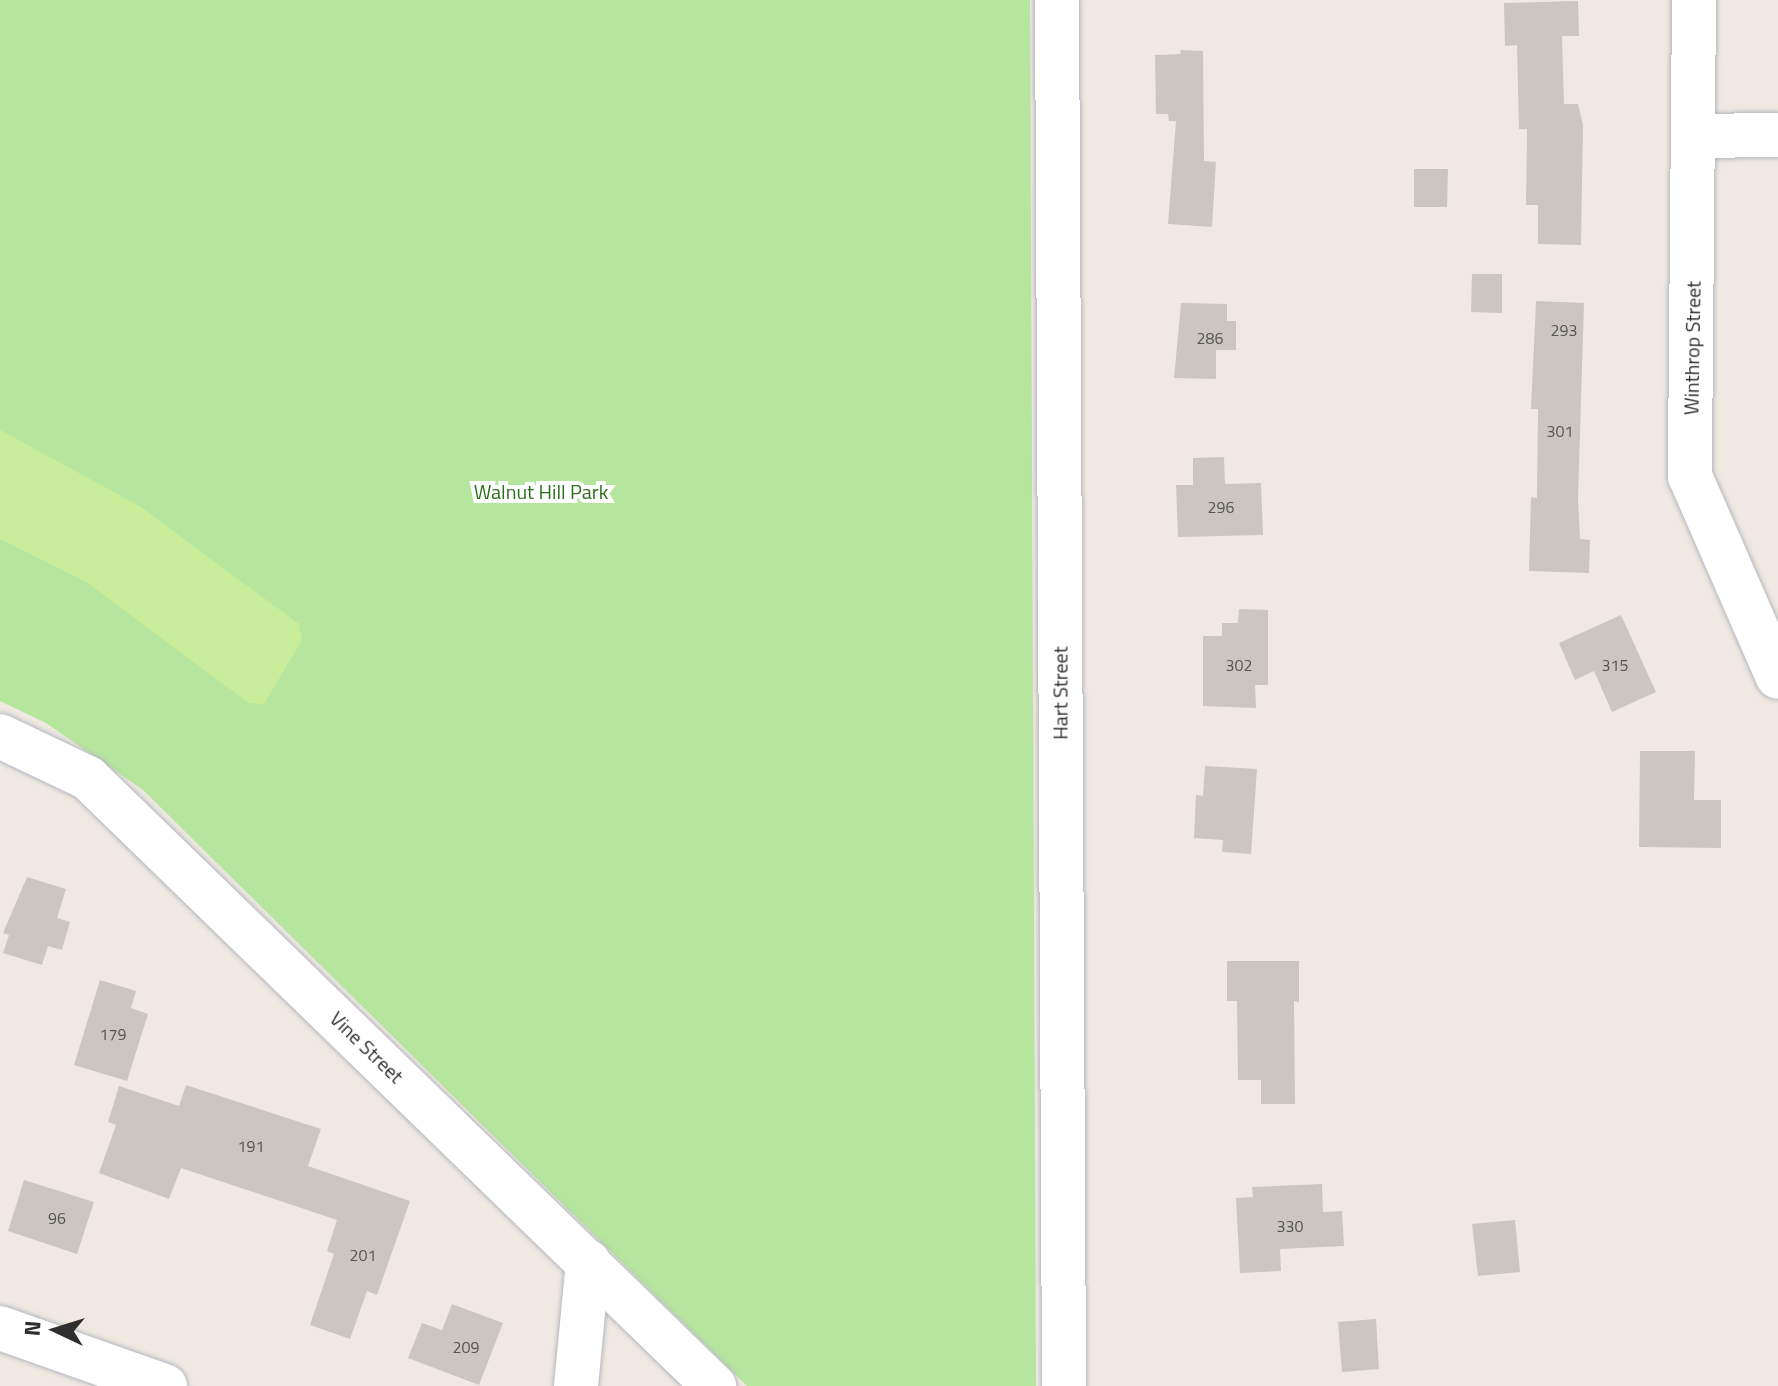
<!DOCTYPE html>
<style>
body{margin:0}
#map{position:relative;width:1778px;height:1386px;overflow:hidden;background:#efe9e1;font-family:"Titillium Web",sans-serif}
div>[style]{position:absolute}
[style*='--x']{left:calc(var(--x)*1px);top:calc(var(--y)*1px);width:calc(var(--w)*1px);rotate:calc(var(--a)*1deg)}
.green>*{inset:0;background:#b6e59e}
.pitch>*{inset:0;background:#c9ec9a}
.building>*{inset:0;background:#cbc7bf}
.roads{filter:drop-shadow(0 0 2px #b4b7c1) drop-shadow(0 0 2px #b4b7c1)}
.street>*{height:44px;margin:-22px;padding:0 22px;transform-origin:22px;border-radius:22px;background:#fff}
.secondary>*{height:44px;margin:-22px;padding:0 22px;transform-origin:22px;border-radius:22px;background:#fff}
span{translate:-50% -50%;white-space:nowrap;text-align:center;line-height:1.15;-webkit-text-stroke:8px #fff;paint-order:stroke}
.number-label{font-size:16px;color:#555452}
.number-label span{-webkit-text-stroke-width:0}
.street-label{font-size:20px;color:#2e2e2e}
.park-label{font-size:20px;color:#2c6e1b}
.north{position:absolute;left:16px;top:1290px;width:80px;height:80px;-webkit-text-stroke:6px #fff;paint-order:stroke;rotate:274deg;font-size:22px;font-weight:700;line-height:32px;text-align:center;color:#2e2e2e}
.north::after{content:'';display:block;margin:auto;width:28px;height:36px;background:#2e2e2e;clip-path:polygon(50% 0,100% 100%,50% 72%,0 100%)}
</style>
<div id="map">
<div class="green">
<div style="clip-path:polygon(0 0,1030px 0,1036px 1386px,747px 1386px,143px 790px,46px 723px,0 701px)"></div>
</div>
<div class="pitch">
<div style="clip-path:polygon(0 430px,141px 507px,299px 624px,302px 640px,264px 704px,249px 703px,86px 582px,0 539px)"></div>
</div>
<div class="building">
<div style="clip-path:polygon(1578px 1px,1579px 36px,1562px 36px,1564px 104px,1578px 104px,1583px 125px,1581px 245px,1538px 244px,1538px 205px,1526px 205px,1527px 129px,1519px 129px,1517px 45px,1505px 46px,1504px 3px)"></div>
<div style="clip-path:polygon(1181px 50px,1203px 51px,1204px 161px,1216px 162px,1212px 227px,1168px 224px,1176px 121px,1169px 121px,1168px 114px,1156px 114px,1155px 55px,1180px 54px)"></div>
<div style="clip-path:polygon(1414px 169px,1448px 169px,1447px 207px,1414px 207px)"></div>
<div style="clip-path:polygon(1472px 274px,1502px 274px,1502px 313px,1471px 312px)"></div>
<div style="clip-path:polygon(1536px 301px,1584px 303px,1578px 499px,1580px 539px,1590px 540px,1589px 573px,1529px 571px,1531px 497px,1537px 498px,1538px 409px,1531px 409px)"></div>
<div style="clip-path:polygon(1181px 303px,1227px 304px,1227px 321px,1236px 321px,1236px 350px,1216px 350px,1216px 379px,1174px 378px)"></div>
<div style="clip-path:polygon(1224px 457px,1225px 484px,1261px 483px,1263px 535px,1178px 537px,1176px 485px,1193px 485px,1193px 458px)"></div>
<div style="clip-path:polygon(1239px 609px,1268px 610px,1268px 685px,1255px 685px,1256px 708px,1203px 706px,1203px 636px,1222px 636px,1222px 623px,1238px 623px)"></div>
<div style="clip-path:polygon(1621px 615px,1656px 692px,1612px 712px,1594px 671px,1575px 680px,1559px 643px)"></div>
<div style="clip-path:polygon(1640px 751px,1695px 751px,1694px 800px,1721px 800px,1721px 848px,1639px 847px)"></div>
<div style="clip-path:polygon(1205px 766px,1257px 769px,1251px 854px,1222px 852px,1223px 840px,1194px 838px,1196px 795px,1203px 796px)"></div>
<div style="clip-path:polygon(27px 877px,66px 889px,57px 918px,70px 922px,62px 950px,48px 946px,42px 965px,3px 953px,9px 935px,3px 933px)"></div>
<div style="clip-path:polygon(1227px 961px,1299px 961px,1299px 1002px,1294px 1001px,1295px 1104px,1261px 1104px,1261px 1080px,1238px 1080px,1237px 1001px,1227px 1001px)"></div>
<div style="clip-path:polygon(100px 980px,136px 991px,131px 1008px,148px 1014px,127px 1081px,74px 1065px)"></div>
<div style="clip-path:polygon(186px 1085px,321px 1129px,308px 1166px,410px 1201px,377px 1295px,367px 1291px,350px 1339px,310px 1325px,334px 1254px,327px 1251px,337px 1220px,181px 1168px,169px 1199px,99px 1173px,116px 1125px,108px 1122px,119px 1086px,179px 1106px)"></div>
<div style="clip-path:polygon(24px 1180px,94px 1202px,77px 1254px,8px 1231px)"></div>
<div style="clip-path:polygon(1322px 1184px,1323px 1212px,1342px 1211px,1344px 1246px,1280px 1249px,1281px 1271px,1240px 1273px,1236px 1198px,1253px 1197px,1252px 1187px)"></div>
<div style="clip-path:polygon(1515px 1220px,1520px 1272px,1478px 1276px,1472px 1224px)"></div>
<div style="clip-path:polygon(452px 1304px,503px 1323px,479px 1385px,408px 1358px,422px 1323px,442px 1330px)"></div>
<div style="clip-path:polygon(1376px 1319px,1379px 1369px,1342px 1372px,1338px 1322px)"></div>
</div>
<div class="roads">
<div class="street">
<div style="--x:1694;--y:0;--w:476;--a:90.5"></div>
<div style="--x:1690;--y:476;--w:219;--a:66.4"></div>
<div style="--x:1694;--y:136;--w:84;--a:-0.7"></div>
<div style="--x:0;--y:736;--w:98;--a:25.5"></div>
<div style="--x:88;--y:778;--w:873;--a:44.16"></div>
<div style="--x:0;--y:1328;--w:175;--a:19.4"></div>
<div style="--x:576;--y:1386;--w:125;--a:-84.5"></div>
</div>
<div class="secondary">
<div style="--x:1057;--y:0;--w:1386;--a:89.71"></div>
</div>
</div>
<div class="number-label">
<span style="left:1564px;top:330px">293</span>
<span style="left:1210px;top:338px">286</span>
<span style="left:1560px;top:431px">301</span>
<span style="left:1221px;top:507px">296</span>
<span style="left:1239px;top:665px">302</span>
<span style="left:1615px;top:665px">315</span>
<span style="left:113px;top:1034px">179</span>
<span style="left:251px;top:1146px">191</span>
<span style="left:57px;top:1218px">96</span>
<span style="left:1290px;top:1226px">330</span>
<span style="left:363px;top:1255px">201</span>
<span style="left:466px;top:1347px">209</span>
</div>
<div class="street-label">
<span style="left:1692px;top:348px;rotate:-89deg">Winthrop Street</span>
<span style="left:1060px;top:693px;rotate:-90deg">Hart Street</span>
<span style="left:367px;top:1047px;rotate:44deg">Vine Street</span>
</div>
<div class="park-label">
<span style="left:541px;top:491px">Walnut Hill Park</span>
</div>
<div class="north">N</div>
</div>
